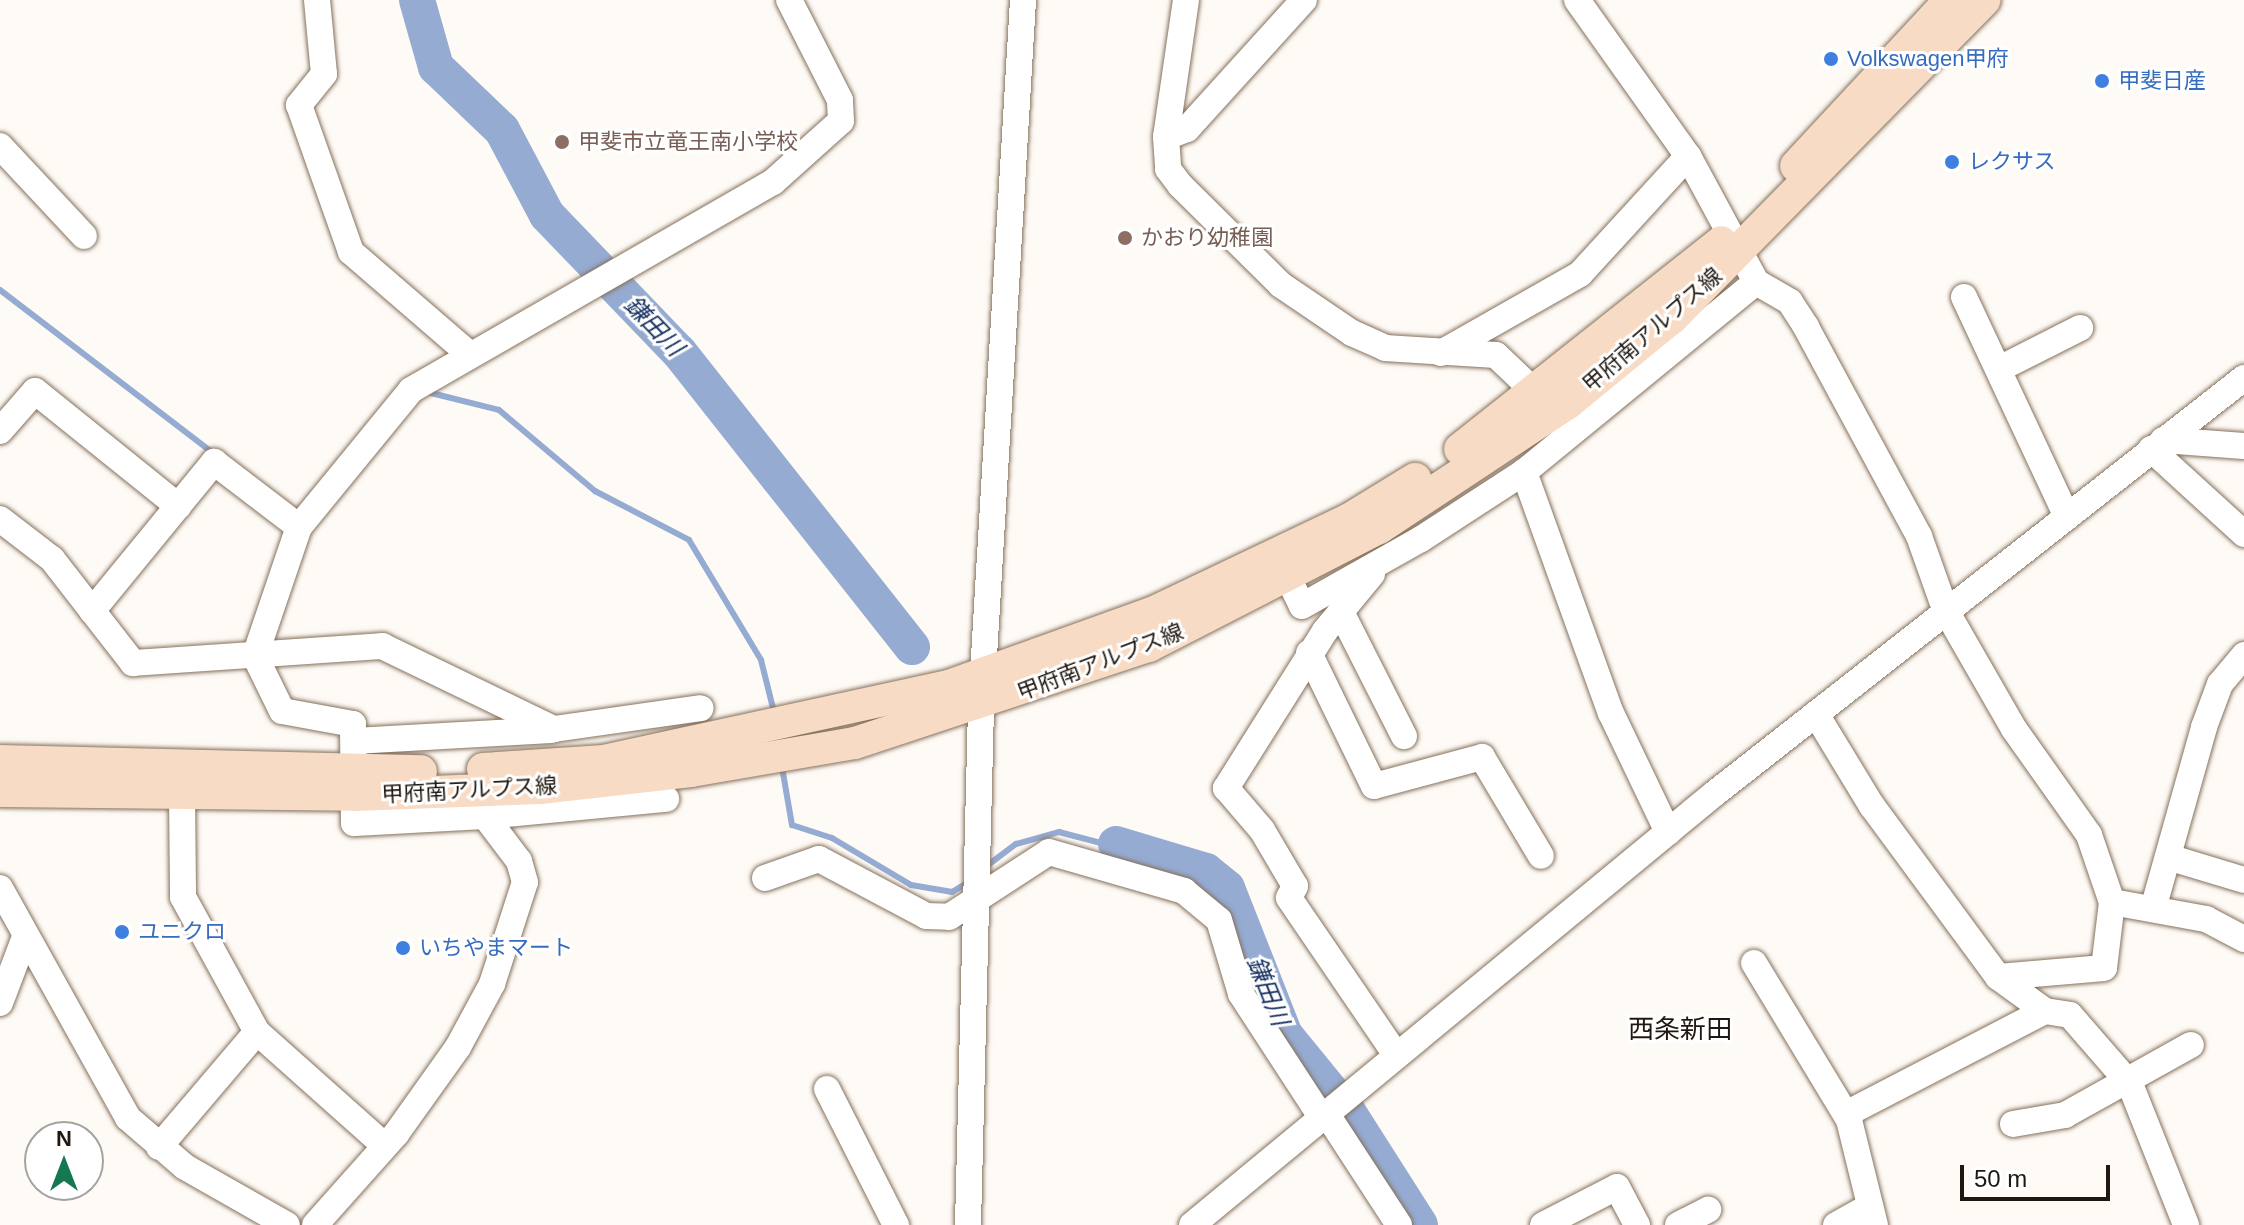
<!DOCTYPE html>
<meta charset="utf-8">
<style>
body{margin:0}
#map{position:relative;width:2244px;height:1225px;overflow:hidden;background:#fefaf5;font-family:Arial,"Noto Sans JP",sans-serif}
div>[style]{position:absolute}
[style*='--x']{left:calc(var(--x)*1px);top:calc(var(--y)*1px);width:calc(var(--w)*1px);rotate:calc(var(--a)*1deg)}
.stream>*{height:6px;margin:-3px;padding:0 3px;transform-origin:3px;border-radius:3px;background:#95abd2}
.river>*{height:36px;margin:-18px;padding:0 18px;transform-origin:18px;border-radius:18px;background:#95abd2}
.roads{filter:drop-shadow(0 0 2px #85715c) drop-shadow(0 0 2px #85715c)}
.minor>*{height:26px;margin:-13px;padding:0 13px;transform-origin:13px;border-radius:13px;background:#fff}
.major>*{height:32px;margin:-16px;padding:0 16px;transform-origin:16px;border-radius:16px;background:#f8dbc5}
.dots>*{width:22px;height:22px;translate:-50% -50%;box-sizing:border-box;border:4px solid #fff;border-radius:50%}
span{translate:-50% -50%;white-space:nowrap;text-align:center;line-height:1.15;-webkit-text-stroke:6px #fff;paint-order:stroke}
.shop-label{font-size:22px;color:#366cbe}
.left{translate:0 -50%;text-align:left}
.education-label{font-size:22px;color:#785e54}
.street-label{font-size:22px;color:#201810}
.water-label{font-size:24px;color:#173161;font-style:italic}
.quarter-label{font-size:26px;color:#201810}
.north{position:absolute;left:24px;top:1121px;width:80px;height:80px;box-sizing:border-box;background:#fff;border:2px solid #a6a39f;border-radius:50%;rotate:0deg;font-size:22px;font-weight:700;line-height:32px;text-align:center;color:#201810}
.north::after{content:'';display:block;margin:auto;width:28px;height:36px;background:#147952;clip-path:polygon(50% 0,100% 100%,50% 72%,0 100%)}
.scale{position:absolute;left:1960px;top:1165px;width:150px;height:36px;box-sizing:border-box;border:4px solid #201810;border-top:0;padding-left:10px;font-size:24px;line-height:28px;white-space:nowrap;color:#201810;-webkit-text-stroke:6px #fff;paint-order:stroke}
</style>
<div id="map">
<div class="stream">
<div style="--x:0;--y:290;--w:268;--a:37.4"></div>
<div style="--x:427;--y:392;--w:74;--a:14"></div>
<div style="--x:499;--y:410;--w:126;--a:40.2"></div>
<div style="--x:595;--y:491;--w:106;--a:27.5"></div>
<div style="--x:689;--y:540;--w:140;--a:59"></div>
<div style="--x:761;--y:660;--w:58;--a:76"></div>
<div style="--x:782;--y:767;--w:59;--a:80.2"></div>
<div style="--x:792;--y:825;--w:42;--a:18"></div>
<div style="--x:832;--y:838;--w:92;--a:30.7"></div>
<div style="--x:911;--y:885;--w:42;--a:9.7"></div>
<div style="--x:952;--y:892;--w:21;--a:-31"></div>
<div style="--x:984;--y:868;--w:40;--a:-37"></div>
<div style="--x:1016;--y:844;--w:45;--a:-15.6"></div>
<div style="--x:1059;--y:832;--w:111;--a:14.7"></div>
</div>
<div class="river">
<div style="--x:417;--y:0;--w:70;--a:74.2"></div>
<div style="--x:436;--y:67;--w:91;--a:43.7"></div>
<div style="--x:502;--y:130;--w:96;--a:62.1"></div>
<div style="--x:547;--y:215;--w:190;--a:46.1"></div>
<div style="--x:679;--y:352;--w:376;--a:51.7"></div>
<div style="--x:1116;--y:844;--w:94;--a:16.7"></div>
<div style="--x:1206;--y:871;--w:27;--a:39"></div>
<div style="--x:1227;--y:888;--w:158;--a:68.5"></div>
<div style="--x:1285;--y:1035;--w:99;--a:50.7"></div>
<div style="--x:1348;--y:1112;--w:134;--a:57.5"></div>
</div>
<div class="roads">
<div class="minor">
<div style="--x:317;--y:0;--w:74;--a:84.6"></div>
<div style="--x:324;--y:74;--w:40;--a:129"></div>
<div style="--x:299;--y:105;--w:156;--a:70.5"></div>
<div style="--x:351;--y:252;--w:153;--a:40.8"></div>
<div style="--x:1186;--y:0;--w:138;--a:98.3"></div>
<div style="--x:1166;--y:137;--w:32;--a:86"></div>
<div style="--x:1168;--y:169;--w:20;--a:53"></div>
<div style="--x:1180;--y:185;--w:142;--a:44.7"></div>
<div style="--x:1281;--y:285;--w:86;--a:34.1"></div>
<div style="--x:1352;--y:333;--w:36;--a:24"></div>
<div style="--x:1385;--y:348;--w:111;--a:3.6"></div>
<div style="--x:1496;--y:355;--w:58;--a:43.6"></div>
<div style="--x:1577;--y:0;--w:191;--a:54.6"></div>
<div style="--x:1688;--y:156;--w:143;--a:61.6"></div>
<div style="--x:1756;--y:282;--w:39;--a:30"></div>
<div style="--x:1790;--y:302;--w:30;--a:57"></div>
<div style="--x:1806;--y:327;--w:238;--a:61.6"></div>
<div style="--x:1919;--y:536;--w:77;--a:70.4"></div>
<div style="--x:1945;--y:609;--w:138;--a:60.1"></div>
<div style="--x:2014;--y:729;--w:130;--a:54.7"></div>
<div style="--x:2089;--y:835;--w:71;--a:71.1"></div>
<div style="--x:2112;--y:902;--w:66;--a:96.9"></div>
<div style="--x:2104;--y:968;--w:106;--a:175.1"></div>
<div style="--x:1166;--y:137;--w:22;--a:-21"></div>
<div style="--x:1187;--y:129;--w:174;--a:-47.8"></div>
<div style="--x:0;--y:146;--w:123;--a:47"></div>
<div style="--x:1964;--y:297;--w:243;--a:64.9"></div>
<div style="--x:1441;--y:353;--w:160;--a:-29.6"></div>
<div style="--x:1580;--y:274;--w:160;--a:-47.5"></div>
<div style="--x:1999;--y:369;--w:91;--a:-26.8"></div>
<div style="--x:0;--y:431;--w:53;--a:-48.8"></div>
<div style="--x:35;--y:391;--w:184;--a:38.8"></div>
<div style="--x:2163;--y:440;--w:81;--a:4.2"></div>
<div style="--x:2151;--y:449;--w:126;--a:42.4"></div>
<div style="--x:1524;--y:472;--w:256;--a:70.2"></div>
<div style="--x:1611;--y:713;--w:132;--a:64.4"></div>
<div style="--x:0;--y:519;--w:66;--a:37.6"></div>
<div style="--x:52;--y:559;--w:132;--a:52.1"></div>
<div style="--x:133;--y:663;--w:250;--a:-3.9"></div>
<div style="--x:382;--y:646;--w:191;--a:25.8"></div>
<div style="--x:554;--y:729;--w:148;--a:-8.1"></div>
<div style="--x:1279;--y:559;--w:52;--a:63.9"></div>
<div style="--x:1302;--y:606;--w:137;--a:-29.4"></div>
<div style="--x:1421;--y:539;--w:123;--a:-33"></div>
<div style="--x:1524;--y:472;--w:300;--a:-39.3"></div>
<div style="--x:1372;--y:574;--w:74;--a:129.5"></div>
<div style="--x:1325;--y:631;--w:186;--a:122.2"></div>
<div style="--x:1226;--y:788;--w:55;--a:49.4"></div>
<div style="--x:1262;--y:830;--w:65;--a:59.5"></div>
<div style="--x:1295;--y:886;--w:13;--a:117"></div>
<div style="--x:1289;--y:898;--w:190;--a:55.7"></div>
<div style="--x:92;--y:611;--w:193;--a:-50.7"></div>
<div style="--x:214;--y:462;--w:107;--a:37.4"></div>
<div style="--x:1342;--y:614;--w:137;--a:63.1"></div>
<div style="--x:1309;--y:653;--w:148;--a:64"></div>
<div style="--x:1374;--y:786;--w:112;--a:-15"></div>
<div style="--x:1482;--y:757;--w:115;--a:59.2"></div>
<div style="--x:1816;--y:714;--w:108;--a:58.7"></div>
<div style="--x:1872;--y:806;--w:212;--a:53.6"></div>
<div style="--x:1998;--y:977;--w:58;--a:35.9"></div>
<div style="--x:2045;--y:1011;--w:25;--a:9"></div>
<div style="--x:2070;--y:1015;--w:91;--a:49"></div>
<div style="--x:2130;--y:1084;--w:152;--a:68.3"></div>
<div style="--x:354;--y:741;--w:197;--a:-3.2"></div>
<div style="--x:182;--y:795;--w:102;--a:89.4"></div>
<div style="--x:183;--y:897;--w:154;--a:61.3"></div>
<div style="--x:257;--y:1032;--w:171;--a:41.7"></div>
<div style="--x:485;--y:816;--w:182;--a:-5.4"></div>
<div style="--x:2168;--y:857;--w:79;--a:16.8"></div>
<div style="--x:765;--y:878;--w:57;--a:-19.4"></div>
<div style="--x:819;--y:859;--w:121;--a:28"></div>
<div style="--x:926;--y:916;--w:23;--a:2"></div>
<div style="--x:949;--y:917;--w:119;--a:-33"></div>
<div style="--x:1049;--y:852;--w:141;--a:16.1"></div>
<div style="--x:1184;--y:891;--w:45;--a:39.6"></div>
<div style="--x:1219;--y:920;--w:77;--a:73.4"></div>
<div style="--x:1241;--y:994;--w:150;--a:56.9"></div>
<div style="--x:0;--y:888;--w:263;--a:60.9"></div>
<div style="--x:128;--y:1118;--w:75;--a:40.7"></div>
<div style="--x:185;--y:1167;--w:117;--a:29.6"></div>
<div style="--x:2112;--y:902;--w:96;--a:10.3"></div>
<div style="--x:2206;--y:919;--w:43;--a:27.8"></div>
<div style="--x:2153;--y:909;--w:189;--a:-74.3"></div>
<div style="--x:2204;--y:727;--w:46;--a:-69.6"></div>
<div style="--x:2220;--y:684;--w:38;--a:-50"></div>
<div style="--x:1754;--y:963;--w:184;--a:58.8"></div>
<div style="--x:1849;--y:1120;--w:108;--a:76.1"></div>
<div style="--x:0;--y:1003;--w:71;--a:-69.3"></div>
<div style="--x:827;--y:1089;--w:153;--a:63.1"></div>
<div style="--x:1846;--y:1114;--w:224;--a:-27.4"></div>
<div style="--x:1328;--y:1116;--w:130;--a:56.9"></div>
<div style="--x:2013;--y:1124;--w:53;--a:-9.8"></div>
<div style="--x:2065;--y:1115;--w:144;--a:-29.1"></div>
<div style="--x:159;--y:1147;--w:151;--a:-49.6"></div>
<div style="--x:315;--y:1225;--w:122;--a:-48.3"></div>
<div style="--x:396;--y:1134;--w:107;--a:-54.5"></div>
<div style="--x:458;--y:1047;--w:72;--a:-61.6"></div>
<div style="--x:492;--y:984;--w:107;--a:-72.1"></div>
<div style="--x:525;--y:882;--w:22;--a:-106"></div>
<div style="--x:519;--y:861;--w:56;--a:-127.1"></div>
<div style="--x:485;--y:816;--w:131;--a:176.9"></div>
<div style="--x:354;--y:823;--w:99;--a:-90.6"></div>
<div style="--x:353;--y:724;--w:72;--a:-169.6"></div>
<div style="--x:282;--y:711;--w:61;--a:-116.1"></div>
<div style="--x:255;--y:656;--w:136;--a:-71.2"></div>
<div style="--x:299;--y:527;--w:177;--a:-50.7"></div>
<div style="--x:411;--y:390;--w:418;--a:-29.9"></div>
<div style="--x:773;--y:182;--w:91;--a:-41.9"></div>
<div style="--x:841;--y:121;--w:21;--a:-93"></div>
<div style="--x:840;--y:100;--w:112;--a:-117"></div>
<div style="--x:968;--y:1225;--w:518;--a:-88.56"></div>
<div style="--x:981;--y:707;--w:708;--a:-86.6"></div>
<div style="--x:1192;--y:1225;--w:677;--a:-39.55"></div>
<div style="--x:1714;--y:794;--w:674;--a:-38.13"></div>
<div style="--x:1543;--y:1225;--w:83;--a:-27.2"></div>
<div style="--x:1617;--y:1187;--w:43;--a:62.2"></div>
<div style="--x:1678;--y:1225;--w:34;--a:-27"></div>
<div style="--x:1836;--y:1225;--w:38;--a:-29"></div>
</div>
<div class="major">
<div style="--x:1796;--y:166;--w:226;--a:-47.1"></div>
<div style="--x:1460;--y:449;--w:333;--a:-38.4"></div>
<div style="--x:0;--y:761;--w:421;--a:1.4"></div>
<div style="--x:483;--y:769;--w:121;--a:-3.8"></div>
<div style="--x:604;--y:761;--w:353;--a:-12.3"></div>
<div style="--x:949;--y:686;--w:216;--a:-19.8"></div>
<div style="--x:1152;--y:613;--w:217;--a:-25.4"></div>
<div style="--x:1348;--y:520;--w:79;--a:-31.5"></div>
<div style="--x:0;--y:791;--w:355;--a:0.6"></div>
<div style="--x:355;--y:795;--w:185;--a:-2.2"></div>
<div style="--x:540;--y:788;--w:152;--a:-6.4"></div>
<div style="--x:691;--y:771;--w:166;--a:-9.7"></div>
<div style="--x:855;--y:743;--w:310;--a:-18.3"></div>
<div style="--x:1149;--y:646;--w:259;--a:-27.2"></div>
<div style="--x:1379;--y:528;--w:227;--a:-33.5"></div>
<div style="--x:1568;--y:403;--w:134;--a:-39.3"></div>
<div style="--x:1672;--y:318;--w:446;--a:-45.5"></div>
</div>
</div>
<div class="dots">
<div style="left:1831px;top:59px;background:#3f7fe0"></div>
<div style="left:2102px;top:81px;background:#3f7fe0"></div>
<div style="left:562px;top:142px;background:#8d6e63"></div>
<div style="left:1952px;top:162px;background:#3f7fe0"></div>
<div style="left:1125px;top:238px;background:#8d6e63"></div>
<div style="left:122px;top:932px;background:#3f7fe0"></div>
<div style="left:403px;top:948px;background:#3f7fe0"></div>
</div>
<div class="shop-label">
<span class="left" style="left:1847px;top:59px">Volkswagen甲府</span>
<span class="left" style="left:2118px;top:81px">甲斐日産</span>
<span class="left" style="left:1968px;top:162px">レクサス</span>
<span class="left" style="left:138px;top:932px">ユニクロ</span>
<span class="left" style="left:419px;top:948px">いちやまマート</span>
</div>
<div class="education-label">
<span class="left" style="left:578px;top:142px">甲斐市立竜王南小学校</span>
<span class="left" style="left:1141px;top:238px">かおり幼稚園</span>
</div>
<div class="street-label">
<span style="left:1652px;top:330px;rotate:-41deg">甲府南アルプス線</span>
<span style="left:1100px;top:662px;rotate:-21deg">甲府南アルプス線</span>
<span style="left:469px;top:790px;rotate:-3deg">甲府南アルプス線</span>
</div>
<div class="water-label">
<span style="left:654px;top:326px;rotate:46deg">鎌田川</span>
<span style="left:1268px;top:991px;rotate:68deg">鎌田川</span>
</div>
<div class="quarter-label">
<span style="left:1680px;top:1030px">西条新田</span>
</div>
<div class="north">N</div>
<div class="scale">50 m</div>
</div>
